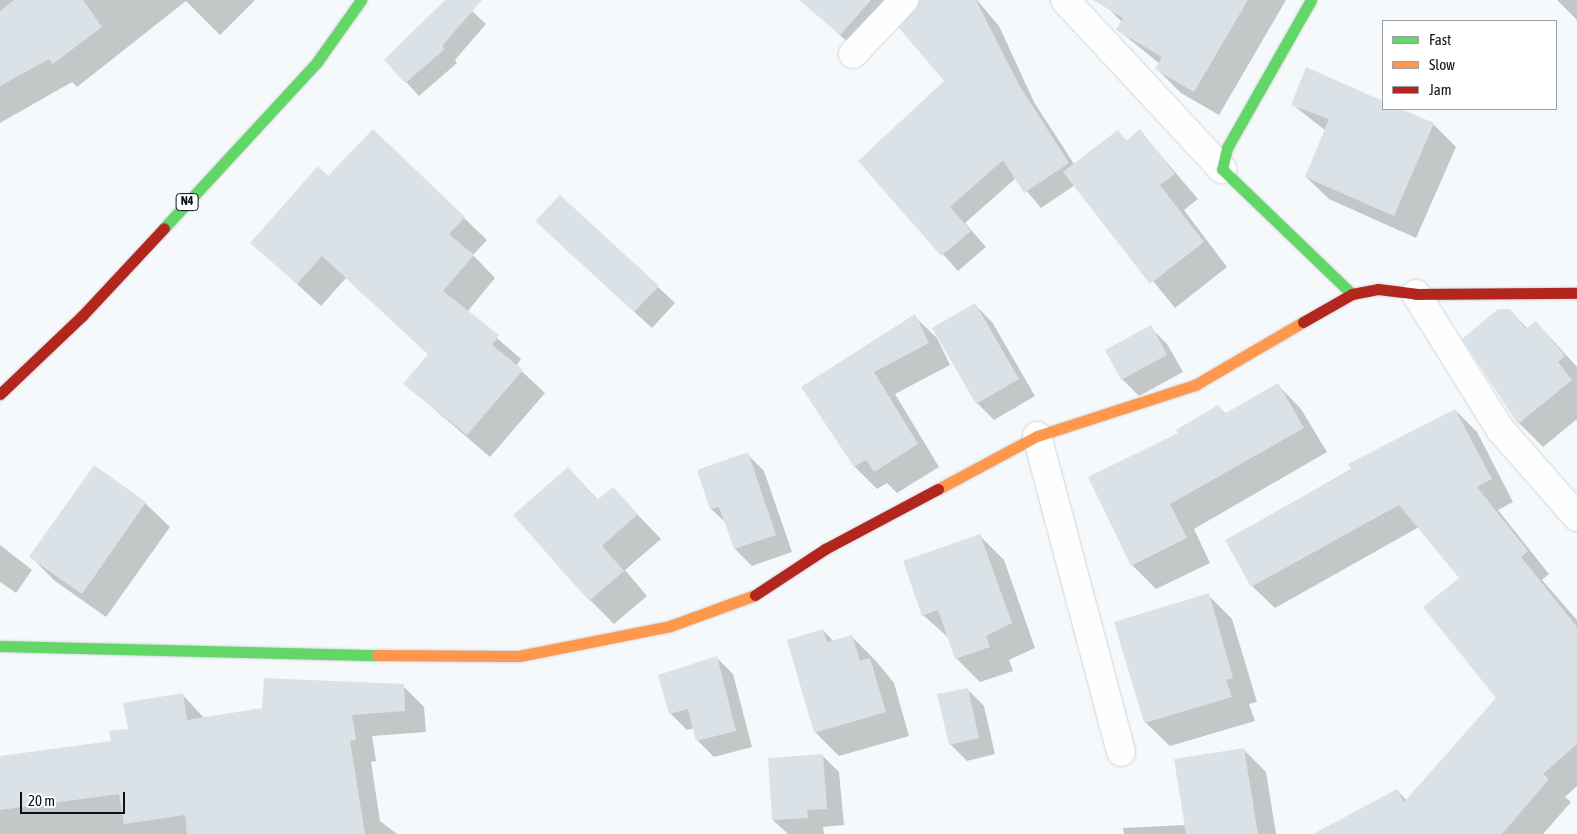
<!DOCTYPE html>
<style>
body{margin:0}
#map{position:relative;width:1577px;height:834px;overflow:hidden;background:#f6f9fb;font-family:"Asap Condensed",sans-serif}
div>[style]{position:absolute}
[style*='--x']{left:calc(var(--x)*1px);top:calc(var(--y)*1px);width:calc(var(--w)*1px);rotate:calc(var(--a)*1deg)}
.shadow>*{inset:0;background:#0003}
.building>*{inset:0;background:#dbe2e7}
.roads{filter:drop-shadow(0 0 1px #d0d6da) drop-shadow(0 0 1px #d0d6da)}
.street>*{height:28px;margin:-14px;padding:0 14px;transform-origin:14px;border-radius:14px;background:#fefefe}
.fast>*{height:11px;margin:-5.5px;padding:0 5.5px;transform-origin:5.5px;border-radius:5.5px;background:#63d668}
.slow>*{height:11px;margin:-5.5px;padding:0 5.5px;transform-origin:5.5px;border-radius:5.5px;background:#ff974d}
.jam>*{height:11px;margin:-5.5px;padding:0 5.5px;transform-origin:5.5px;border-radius:5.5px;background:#b3261e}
span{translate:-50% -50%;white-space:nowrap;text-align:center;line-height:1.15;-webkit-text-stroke:4px #fff;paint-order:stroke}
.shield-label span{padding:1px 4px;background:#fff;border:1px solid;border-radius:4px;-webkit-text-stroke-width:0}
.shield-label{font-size:12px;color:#0a1218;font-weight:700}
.legend{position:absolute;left:1382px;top:20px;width:175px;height:90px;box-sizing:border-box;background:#fff;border:1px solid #9da0a3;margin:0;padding:6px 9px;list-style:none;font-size:15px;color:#0a1218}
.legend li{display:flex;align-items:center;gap:10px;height:25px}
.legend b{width:25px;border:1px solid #9da0a3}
.scale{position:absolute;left:20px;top:792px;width:105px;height:22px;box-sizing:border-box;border:2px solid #0a1218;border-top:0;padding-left:6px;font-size:15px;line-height:18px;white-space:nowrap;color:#0a1218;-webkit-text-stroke:4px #fff;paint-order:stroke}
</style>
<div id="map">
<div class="shadow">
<div style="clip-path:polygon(0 0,255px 0,220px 35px,186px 1px,77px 87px,72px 82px,0 123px)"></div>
<div style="clip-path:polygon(446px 0,460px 0,486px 24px,455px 60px,457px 63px,419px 96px,386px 60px)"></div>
<div style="clip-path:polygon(811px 0,916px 0,865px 58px,807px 5px)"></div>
<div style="clip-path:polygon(933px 0,977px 0,999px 26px,1034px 102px,1074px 164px,1117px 131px,1127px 141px,1140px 131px,1198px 199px,1184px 210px,1227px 267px,1175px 308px,1075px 185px,1041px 208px,1016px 178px,965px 223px,986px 247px,958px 271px,860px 161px,945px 81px)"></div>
<div style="clip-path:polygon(1112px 0,1286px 0,1219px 115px,1181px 93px,1157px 69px,1160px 64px,1118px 30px,1122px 22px,1108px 8px)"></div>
<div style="clip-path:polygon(1557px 0,1577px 0,1577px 20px)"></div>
<div style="clip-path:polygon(1306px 69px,1383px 102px,1383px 109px,1398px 109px,1433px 124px,1456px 147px,1416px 238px,1329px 199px,1306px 177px,1326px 131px,1293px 105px)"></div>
<div style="clip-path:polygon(373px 131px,487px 240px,473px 255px,495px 278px,467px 312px,521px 359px,516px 366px,545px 393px,490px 457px,405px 384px,429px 355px,346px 278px,321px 306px,252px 243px,329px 178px)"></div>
<div style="clip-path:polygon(554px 238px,658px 287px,675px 303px,652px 328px)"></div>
<div style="clip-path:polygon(975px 305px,992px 322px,1035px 396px,994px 420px,977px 403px)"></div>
<div style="clip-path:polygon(1510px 310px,1528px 329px,1536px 322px,1577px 367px,1577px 419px,1543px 447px,1519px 423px)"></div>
<div style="clip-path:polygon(914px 316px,937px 338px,950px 365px,895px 394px,939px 467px,897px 493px,887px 483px,877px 489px,855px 467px,803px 388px)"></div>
<div style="clip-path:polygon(1150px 327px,1167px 344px,1183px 372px,1139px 396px,1122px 379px)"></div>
<div style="clip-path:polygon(1277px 384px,1301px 409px,1327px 452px,1194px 529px,1210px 563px,1156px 589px,1132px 565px,1180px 434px,1218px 407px,1226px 414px)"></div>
<div style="clip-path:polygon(1455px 410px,1477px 432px,1513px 502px,1498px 510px,1549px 574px,1542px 580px,1577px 620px,1577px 786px,1565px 797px,1571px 802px,1543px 834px,1344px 834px,1397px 790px,1407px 801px,1497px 698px,1461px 578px,1419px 527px,1275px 608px,1252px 586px,1227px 540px)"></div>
<div style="clip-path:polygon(747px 454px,764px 471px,792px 552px,752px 566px,735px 549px,726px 523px,711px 509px,698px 470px)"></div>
<div style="clip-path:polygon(94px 467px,145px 503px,170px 527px,106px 617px,55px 581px,31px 557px)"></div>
<div style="clip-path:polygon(568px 468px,599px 501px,613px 489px,661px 539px,625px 570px,647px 596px,614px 624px,590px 600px)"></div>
<div style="clip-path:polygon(980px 536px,1004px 560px,1035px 648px,1009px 660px,1013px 671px,980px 682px,956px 658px,950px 639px,923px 615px)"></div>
<div style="clip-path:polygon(0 545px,32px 570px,16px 593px,0 582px)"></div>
<div style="clip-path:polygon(1208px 595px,1232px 619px,1257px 702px,1249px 704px,1255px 721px,1170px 746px,1145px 722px)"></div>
<div style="clip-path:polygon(823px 630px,834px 642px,852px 637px,876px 661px,894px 683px,909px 736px,839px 756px,815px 732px)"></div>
<div style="clip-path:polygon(716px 657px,733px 674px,752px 747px,714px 757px,697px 740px,694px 728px,687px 730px,670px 713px)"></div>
<div style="clip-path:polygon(403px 686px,424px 707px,426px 732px,372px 736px,376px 761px,371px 762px,380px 821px,397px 834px,0 834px,0 757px,112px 742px,182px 694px,204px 718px)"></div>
<div style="clip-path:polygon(967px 689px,984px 706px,995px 754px,967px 761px,950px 744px)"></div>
<div style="clip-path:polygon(1244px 750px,1266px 772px,1276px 834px,1124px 834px,1123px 828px,1185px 825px)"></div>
<div style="clip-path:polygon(822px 755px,839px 772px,844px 825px,823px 827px,824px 834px,788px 834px,773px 820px,769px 759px)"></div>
</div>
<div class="building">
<div style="clip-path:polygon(14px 0,83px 0,102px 27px,53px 64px,49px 59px,0 86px,0 11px)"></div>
<div style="clip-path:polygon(445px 0,482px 0,442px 46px,445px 49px,405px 83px,384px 60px)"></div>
<div style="clip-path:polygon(799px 0,871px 0,840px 35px)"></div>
<div style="clip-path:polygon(919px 0,976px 0,1019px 85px,1069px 163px,1024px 193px,1003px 160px,950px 207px,971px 231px,941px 256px,858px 161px,944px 81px,899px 28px)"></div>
<div style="clip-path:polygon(1093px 0,1248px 0,1194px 92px,1155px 69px,1162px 57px,1116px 30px,1123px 18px)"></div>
<div style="clip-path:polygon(1306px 67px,1383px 101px,1383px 109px,1401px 109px,1434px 123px,1394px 216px,1305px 177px,1329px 119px,1291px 105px)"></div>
<div style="clip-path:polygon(373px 129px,465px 217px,449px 234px,474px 255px,443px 291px,499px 335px,492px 345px,523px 370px,467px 435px,403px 384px,428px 354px,322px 256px,297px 284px,250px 243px,318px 166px,328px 176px)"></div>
<div style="clip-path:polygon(1140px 129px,1175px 174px,1160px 185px,1204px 242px,1150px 284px,1063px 172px,1118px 130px,1126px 141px)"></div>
<div style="clip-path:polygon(560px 195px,659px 286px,634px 312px,535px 221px)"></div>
<div style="clip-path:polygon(975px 303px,1019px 379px,976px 404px,932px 328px)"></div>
<div style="clip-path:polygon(1498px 309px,1510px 309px,1526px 329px,1536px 321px,1565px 356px,1558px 362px,1572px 380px,1518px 424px,1462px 339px)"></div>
<div style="clip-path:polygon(915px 314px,929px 343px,874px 372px,918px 444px,874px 472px,866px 460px,854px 467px,801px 387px)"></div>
<div style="clip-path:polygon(1151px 325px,1167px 355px,1121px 380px,1105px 350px)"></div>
<div style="clip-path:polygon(1278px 383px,1304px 428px,1170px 504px,1187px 538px,1131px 566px,1088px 477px,1178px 433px,1176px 430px,1218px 405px,1224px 414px)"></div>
<div style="clip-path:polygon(1455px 409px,1492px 479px,1477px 487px,1528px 551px,1521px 557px,1577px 627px,1577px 744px,1543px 774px,1549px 779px,1502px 834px,1313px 834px,1397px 789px,1404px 802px,1496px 698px,1423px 607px,1459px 578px,1399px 505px,1251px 587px,1225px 540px,1351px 470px,1348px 464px)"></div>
<div style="clip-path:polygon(748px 452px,776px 535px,734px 549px,719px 507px,710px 509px,697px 470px)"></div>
<div style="clip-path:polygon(94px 465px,146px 502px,82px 594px,29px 557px)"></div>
<div style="clip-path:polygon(568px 467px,597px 500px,613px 487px,638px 514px,602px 546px,624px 571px,589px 601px,513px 515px)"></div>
<div style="clip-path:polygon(980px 534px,1012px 623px,986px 636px,990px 647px,955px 659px,938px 610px,922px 616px,903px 561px)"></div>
<div style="clip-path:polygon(1209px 593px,1233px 678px,1226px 680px,1232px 697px,1144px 723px,1114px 622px)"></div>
<div style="clip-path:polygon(823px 629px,827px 642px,852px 635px,860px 661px,870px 658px,886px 712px,814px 733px,787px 640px)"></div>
<div style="clip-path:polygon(717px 656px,736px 731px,696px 741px,688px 709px,669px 714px,658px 675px)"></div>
<div style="clip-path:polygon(264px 678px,404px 684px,405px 711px,352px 715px,356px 740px,350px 741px,365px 834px,187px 834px,185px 815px,124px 824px,119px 794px,0 810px,0 756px,111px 741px,109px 731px,128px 729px,123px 703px,183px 693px,187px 720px,262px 708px)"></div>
<div style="clip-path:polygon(968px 688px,979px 738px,949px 745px,937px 694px)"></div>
<div style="clip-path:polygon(1244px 748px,1258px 834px,1186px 834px,1174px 759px)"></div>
<div style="clip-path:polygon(823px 754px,827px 809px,807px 810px,808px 818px,772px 820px,768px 758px)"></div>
</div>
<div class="roads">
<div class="street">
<div style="--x:1065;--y:0;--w:231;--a:47.1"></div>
<div style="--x:853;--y:54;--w:74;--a:-46.6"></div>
<div style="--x:1416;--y:294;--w:159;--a:58.1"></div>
<div style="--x:1500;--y:429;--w:117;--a:48.8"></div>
<div style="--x:1037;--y:436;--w:327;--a:75.1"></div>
</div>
<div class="fast">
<div style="--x:1311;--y:0;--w:170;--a:119.6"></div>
<div style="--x:1227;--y:148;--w:22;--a:103"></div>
<div style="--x:1222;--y:169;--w:180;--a:43.9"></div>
<div style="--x:164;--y:228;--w:226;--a:-47.3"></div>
<div style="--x:317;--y:62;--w:76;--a:-54.6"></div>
<div style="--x:0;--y:646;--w:377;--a:1.4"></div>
</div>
<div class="slow">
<div style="--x:938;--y:489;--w:112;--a:-28.2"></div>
<div style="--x:1037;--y:436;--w:166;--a:-17.9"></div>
<div style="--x:1195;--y:385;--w:125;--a:-30.3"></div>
<div style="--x:377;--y:655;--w:142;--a:0.4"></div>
<div style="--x:519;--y:656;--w:154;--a:-11.2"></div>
<div style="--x:670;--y:626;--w:90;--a:-20"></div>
</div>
<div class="jam">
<div style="--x:1303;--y:322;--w:56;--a:-29.7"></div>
<div style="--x:1352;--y:294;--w:26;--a:-11"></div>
<div style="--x:1378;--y:289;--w:38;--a:7"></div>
<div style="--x:1416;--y:294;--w:161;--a:-0.4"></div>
<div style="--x:0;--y:394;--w:113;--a:-43.6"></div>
<div style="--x:82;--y:316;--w:120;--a:-47"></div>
<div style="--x:755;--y:595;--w:84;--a:-33.3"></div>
<div style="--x:825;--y:549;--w:128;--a:-28"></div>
</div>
</div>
<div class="shield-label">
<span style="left:187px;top:202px">N4</span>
</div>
<ul class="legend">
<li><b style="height:6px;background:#63d668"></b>Fast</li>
<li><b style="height:6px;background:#ff974d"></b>Slow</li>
<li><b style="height:6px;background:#b3261e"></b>Jam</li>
</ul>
<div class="scale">20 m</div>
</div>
